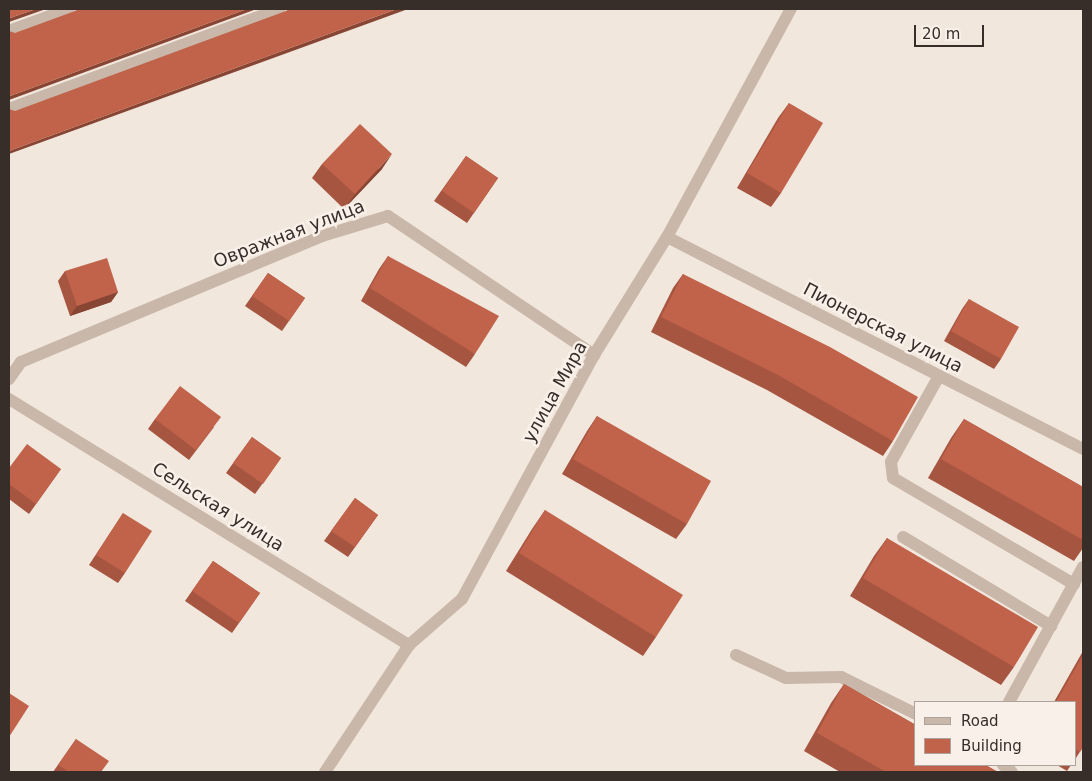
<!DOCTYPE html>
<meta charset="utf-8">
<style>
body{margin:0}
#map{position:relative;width:1092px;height:781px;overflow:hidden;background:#f1e7dd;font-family:"DejaVu Sans",sans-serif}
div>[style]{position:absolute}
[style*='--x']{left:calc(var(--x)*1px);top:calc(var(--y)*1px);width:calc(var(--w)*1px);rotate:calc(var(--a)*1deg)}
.lane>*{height:12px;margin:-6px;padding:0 6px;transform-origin:6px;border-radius:6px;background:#c9b7a9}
.street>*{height:12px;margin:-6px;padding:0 6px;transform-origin:6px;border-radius:6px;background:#c9b7a9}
.wall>*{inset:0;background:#a65540}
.shaded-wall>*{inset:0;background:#874534}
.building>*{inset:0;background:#c1634b}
span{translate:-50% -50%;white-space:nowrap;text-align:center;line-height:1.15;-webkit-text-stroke:5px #f9f1e9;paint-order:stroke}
.street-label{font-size:18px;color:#372d29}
.frame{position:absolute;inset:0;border:10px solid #372d29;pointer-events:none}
.legend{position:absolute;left:914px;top:701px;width:162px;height:65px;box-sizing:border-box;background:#f9f1e9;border:1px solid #aba39c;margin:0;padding:6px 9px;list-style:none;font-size:15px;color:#372d29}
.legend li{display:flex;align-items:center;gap:10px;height:25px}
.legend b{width:25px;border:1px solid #aba39c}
.scale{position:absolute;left:914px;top:25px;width:70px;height:22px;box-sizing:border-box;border:2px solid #372d29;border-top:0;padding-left:6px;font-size:15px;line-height:18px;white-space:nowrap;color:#372d29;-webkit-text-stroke:4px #f9f1e9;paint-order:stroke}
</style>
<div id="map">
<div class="lane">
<div style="--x:9;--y:31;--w:64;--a:-20.1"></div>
<div style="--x:9;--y:109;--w:289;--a:-20.3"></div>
<div style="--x:939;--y:376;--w:98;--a:119.2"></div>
<div style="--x:891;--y:462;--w:16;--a:83"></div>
<div style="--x:893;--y:478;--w:210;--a:30.4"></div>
<div style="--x:903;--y:537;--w:173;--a:31"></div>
<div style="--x:736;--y:655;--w:55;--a:24.7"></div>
<div style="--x:786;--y:678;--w:55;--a:-1"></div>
<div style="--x:841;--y:677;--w:84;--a:26.3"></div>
<div style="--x:1009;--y:702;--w:154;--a:-61.3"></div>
</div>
<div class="street">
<div style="--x:667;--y:237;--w:467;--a:27"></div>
<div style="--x:9;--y:379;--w:21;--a:-55"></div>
<div style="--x:21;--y:362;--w:326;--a:-22.7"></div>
<div style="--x:322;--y:236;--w:69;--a:-16.9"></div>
<div style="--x:388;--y:216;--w:249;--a:34"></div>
<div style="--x:9;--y:399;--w:470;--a:31.6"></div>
<div style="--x:1003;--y:765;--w:11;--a:38"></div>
<div style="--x:325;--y:772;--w:152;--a:-56.5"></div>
<div style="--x:409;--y:645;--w:70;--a:-41"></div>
<div style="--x:462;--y:599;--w:277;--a:-61.6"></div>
<div style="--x:594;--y:355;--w:139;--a:-58.3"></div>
<div style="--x:667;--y:237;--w:260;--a:-61.5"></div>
</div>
<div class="wall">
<div style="clip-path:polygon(789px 103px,781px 193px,771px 207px,737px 188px,778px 118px)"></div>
<div style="clip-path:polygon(466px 156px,498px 178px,467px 223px,434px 201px)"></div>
<div style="clip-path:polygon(322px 164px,382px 169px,344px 209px,312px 178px)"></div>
<div style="clip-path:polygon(388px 256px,475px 354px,466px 367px,361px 301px,379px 269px)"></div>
<div style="clip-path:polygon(65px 271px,118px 292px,111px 302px,70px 316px,58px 281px)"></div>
<div style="clip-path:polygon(268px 273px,305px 298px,282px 331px,245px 306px)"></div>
<div style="clip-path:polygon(683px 274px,893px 441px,883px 456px,767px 390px,651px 332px,673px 288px)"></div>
<div style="clip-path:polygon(969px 299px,1001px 359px,994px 369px,944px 341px,962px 309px)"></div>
<div style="clip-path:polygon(597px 416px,687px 524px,676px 539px,562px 474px,587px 431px)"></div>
<div style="clip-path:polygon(155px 419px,214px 427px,189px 460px,148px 429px)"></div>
<div style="clip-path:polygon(964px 419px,1083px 487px,1083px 548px,1074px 561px,928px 478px,951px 438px)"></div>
<div style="clip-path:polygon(252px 437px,281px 458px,255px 494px,226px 473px)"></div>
<div style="clip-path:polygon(9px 468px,61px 469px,29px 514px,9px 499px)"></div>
<div style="clip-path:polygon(355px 498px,378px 515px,348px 557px,324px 541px)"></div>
<div style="clip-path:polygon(545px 510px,656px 637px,643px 656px,506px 571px,532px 529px)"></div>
<div style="clip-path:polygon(123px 513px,125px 573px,118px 583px,89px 565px)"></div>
<div style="clip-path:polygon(887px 538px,1014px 667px,1001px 685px,850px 596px,874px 556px)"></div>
<div style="clip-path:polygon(213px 561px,260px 593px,232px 633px,185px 601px)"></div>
<div style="clip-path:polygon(1083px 651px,1083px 747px,1076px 758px,1076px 702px,1054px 702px)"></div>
<div style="clip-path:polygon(844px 684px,998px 772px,840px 772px,804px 751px,831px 703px)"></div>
<div style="clip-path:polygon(76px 739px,101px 772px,53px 772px)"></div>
<div style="clip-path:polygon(1057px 765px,1071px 765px,1067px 771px)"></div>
</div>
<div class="shaded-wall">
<div style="clip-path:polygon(36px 9px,46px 9px,9px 22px,9px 20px,10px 18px)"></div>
<div style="clip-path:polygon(247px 9px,257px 9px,9px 100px,9px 98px,10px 96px)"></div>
<div style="clip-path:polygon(397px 9px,408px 9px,9px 154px,9px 151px)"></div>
<div style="clip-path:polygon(392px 154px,382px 169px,344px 209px,355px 194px)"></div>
<div style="clip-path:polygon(118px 292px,111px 302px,70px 316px,77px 306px)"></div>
</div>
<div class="building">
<div style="clip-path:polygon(9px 9px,36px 9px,10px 18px,9px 21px)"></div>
<div style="clip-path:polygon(78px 9px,247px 9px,10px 96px,9px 99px,9px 31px,15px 33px,75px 11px)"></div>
<div style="clip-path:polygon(289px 9px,397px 9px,9px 151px,9px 109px,15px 111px,286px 11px)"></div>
<div style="clip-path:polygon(789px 103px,823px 123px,781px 193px,747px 173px)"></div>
<div style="clip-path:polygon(360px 124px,392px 154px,355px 194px,322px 164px)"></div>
<div style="clip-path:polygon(466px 156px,498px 178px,474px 213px,442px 191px)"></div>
<div style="clip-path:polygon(388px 256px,499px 316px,475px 354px,370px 288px)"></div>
<div style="clip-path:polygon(107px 258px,118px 292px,77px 306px,65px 271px)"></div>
<div style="clip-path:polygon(268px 273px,305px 298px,289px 321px,252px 296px)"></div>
<div style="clip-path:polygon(683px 274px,830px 347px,918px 397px,893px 441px,778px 375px,661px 317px)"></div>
<div style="clip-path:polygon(969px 299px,1019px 327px,1001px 359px,951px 331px)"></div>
<div style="clip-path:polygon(180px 386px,221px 417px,196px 450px,155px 419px)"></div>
<div style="clip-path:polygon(597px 416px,711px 481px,687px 524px,573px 459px)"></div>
<div style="clip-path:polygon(964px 419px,1083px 487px,1083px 540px,941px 459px)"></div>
<div style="clip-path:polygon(252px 437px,281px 458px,263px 484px,233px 463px)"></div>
<div style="clip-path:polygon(27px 444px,61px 469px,36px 504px,9px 484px,9px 468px)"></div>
<div style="clip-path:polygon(355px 498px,378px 515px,355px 547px,331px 531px)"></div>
<div style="clip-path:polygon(545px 510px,683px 595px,656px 637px,519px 553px)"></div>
<div style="clip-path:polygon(123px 513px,152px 531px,125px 573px,96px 555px)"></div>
<div style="clip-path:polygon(887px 538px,1038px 627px,1014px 667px,863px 578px)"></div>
<div style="clip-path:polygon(213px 561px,260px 593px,239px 623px,192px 591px)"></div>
<div style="clip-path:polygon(1083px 655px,1083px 747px,1080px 752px,1076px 749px,1076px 702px,1056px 702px)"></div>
<div style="clip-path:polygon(844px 684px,916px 725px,916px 765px,985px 765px,998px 772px,886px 772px,817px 733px)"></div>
<div style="clip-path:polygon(9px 693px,29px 706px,9px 737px)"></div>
<div style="clip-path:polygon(76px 739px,109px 761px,101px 772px,69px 772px,58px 765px)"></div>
</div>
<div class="street-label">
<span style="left:289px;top:234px;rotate:-21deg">Овражная улица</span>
<span style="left:883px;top:328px;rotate:27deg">Пионерская улица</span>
<span style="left:555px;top:392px;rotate:-61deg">улица Мира</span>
<span style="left:218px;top:507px;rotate:32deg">Сельская улица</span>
</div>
<div class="frame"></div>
<ul class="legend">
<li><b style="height:6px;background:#c9b7a9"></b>Road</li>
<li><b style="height:14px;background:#c1634b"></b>Building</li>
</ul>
<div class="scale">20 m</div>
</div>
